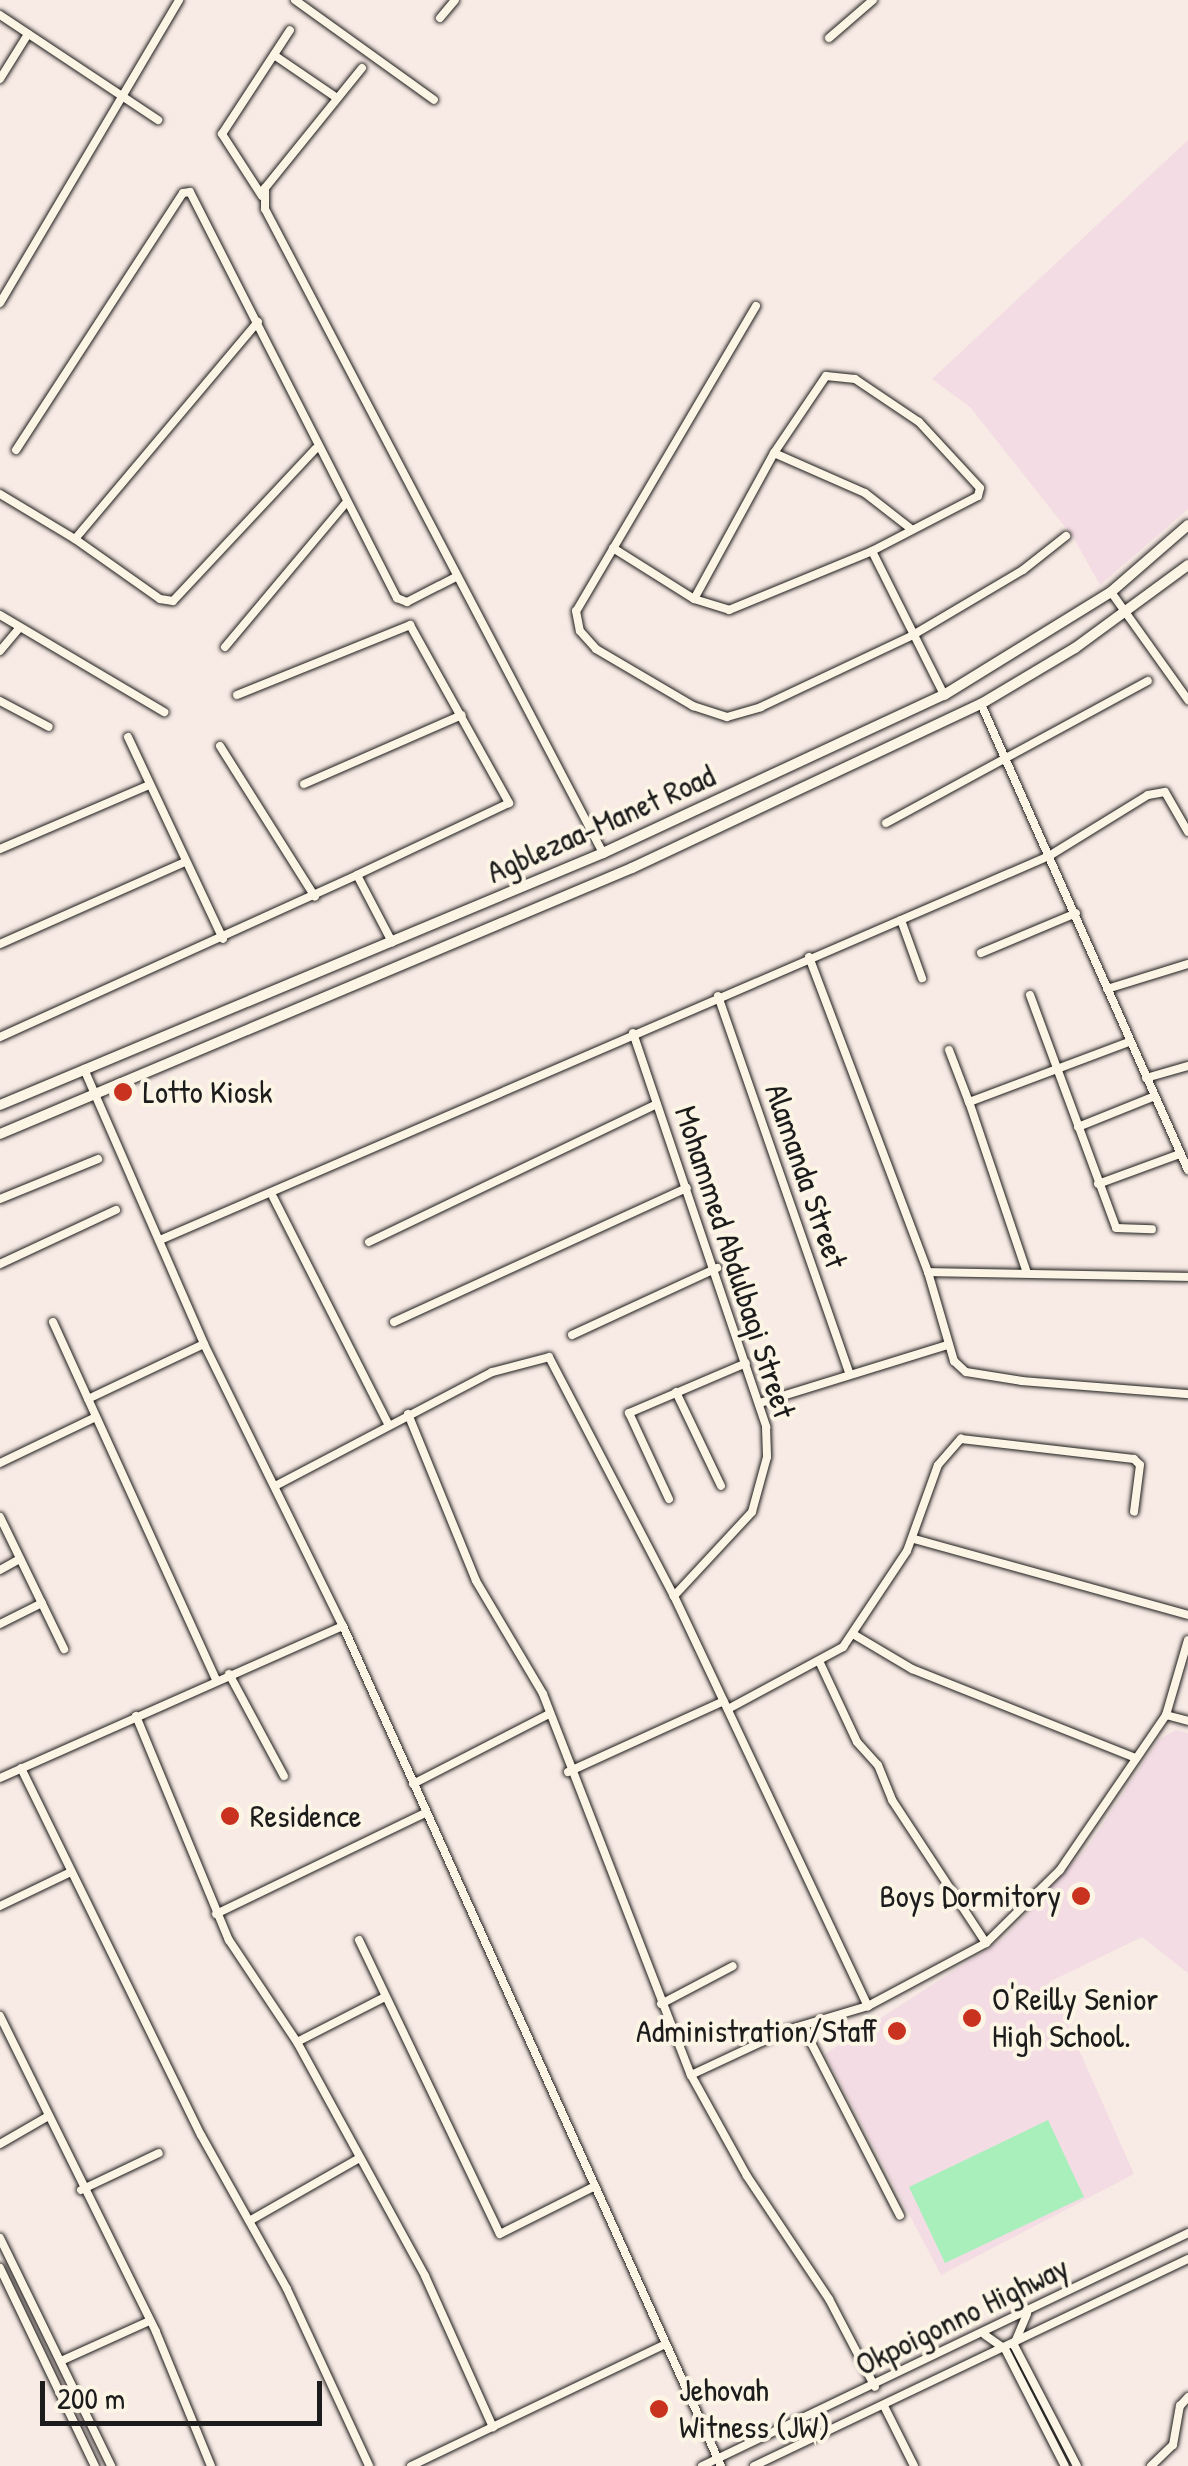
<!DOCTYPE html>
<style>
body{margin:0}
#map{position:relative;width:1188px;height:2466px;overflow:hidden;background:#f8eae4;font-family:"Patrick Hand",sans-serif}
div>[style]{position:absolute}
[style*='--x']{left:calc(var(--x)*1px);top:calc(var(--y)*1px);width:calc(var(--w)*1px);rotate:calc(var(--a)*1deg)}
.built>*{inset:0;background:#f3dce3}
.green>*{inset:0;background:#a8efbc}
.roads{filter:drop-shadow(0 0 2px #1c1c1c) drop-shadow(0 0 2px #1c1c1c)}
.minor>*{height:8px;margin:-4px;padding:0 4px;transform-origin:4px;border-radius:4px;background:#fcf5e5}
.secondary>*{height:10px;margin:-5px;padding:0 5px;transform-origin:5px;border-radius:5px;background:#fcf5e5}
.dots>*{width:28px;height:28px;translate:-50% -50%;box-sizing:border-box;border:5px solid #fcf5e5;border-radius:50%}
span{translate:-50% -50%;white-space:nowrap;text-align:center;line-height:1.15;-webkit-text-stroke:8px #fcf5e5;paint-order:stroke}
.street-label{font-size:32px;color:#1c1c1c}
.poi-label{font-size:32px;color:#1c1c1c}
.left{translate:0 -50%;text-align:left}
.right{translate:-100% -50%;text-align:right}
.scale{position:absolute;left:40px;top:2381px;width:282px;height:45px;box-sizing:border-box;border:5px solid #1c1c1c;border-top:0;padding-left:12px;font-size:30px;line-height:35px;white-space:nowrap;color:#1c1c1c;-webkit-text-stroke:8px #fcf5e5;paint-order:stroke}
</style>
<div id="map">
<div class="built">
<div style="clip-path:polygon(1188px 140px,1188px 509px,1100px 585px,1073px 537px,970px 407px,932px 379px)"></div>
<div style="clip-path:polygon(1176px 1730px,1188px 1733px,1188px 1973px,1142px 1937px,1049px 1982px,1134px 2174px,941px 2275px,825px 2054px,1003px 1939px,1090px 1844px,1158px 1740px)"></div>
</div>
<div class="green">
<div style="clip-path:polygon(1048px 2120px,1084px 2197px,945px 2263px,909px 2187px)"></div>
</div>
<div class="roads">
<div class="minor">
<div style="--x:295;--y:0;--w:171;--a:35.7"></div>
<div style="--x:0;--y:15;--w:190;--a:33.6"></div>
<div style="--x:440;--y:18;--w:23;--a:-50"></div>
<div style="--x:829;--y:38;--w:58;--a:-40.8"></div>
<div style="--x:274;--y:55;--w:76;--a:34.3"></div>
<div style="--x:362;--y:68;--w:154;--a:128.9"></div>
<div style="--x:265;--y:188;--w:21;--a:90"></div>
<div style="--x:265;--y:209;--w:727;--a:62.31"></div>
<div style="--x:0;--y:79;--w:53;--a:-58.1"></div>
<div style="--x:262;--y:196;--w:74;--a:-122.8"></div>
<div style="--x:222;--y:134;--w:124;--a:-56.8"></div>
<div style="--x:0;--y:303;--w:352;--a:-59.4"></div>
<div style="--x:756;--y:306;--w:354;--a:120.5"></div>
<div style="--x:576;--y:611;--w:20;--a:79"></div>
<div style="--x:580;--y:631;--w:24;--a:48"></div>
<div style="--x:596;--y:649;--w:113;--a:30.4"></div>
<div style="--x:693;--y:706;--w:36;--a:18"></div>
<div style="--x:727;--y:717;--w:35;--a:-16"></div>
<div style="--x:761;--y:707;--w:168;--a:-25.3"></div>
<div style="--x:913;--y:635;--w:128;--a:-30.6"></div>
<div style="--x:1023;--y:570;--w:55;--a:-38.3"></div>
<div style="--x:16;--y:450;--w:306;--a:-57"></div>
<div style="--x:183;--y:193;--w:7;--a:-8"></div>
<div style="--x:190;--y:192;--w:456;--a:63"></div>
<div style="--x:397;--y:598;--w:11;--a:22"></div>
<div style="--x:407;--y:602;--w:53;--a:-27.1"></div>
<div style="--x:774;--y:453;--w:99;--a:23.7"></div>
<div style="--x:865;--y:493;--w:58;--a:38"></div>
<div style="--x:0;--y:494;--w:87;--a:31"></div>
<div style="--x:75;--y:539;--w:284;--a:-49.9"></div>
<div style="--x:75;--y:539;--w:104;--a:35.2"></div>
<div style="--x:160;--y:599;--w:13;--a:9"></div>
<div style="--x:173;--y:601;--w:209;--a:-46.9"></div>
<div style="--x:613;--y:548;--w:96;--a:32.2"></div>
<div style="--x:694;--y:599;--w:37;--a:17"></div>
<div style="--x:729;--y:610;--w:155;--a:-22.4"></div>
<div style="--x:872;--y:551;--w:119;--a:-27.4"></div>
<div style="--x:978;--y:496;--w:8;--a:-76"></div>
<div style="--x:980;--y:488;--w:90;--a:-132.7"></div>
<div style="--x:919;--y:422;--w:77;--a:-146.1"></div>
<div style="--x:855;--y:379;--w:29;--a:-174"></div>
<div style="--x:826;--y:376;--w:93;--a:124"></div>
<div style="--x:774;--y:453;--w:166;--a:118.7"></div>
<div style="--x:872;--y:551;--w:161;--a:63.4"></div>
<div style="--x:1111;--y:592;--w:133;--a:54.5"></div>
<div style="--x:0;--y:615;--w:191;--a:30.6"></div>
<div style="--x:225;--y:647;--w:188;--a:-50"></div>
<div style="--x:0;--y:651;--w:30;--a:-50"></div>
<div style="--x:237;--y:695;--w:187;--a:-22"></div>
<div style="--x:410;--y:625;--w:204;--a:60.9"></div>
<div style="--x:509;--y:803;--w:168;--a:154.7"></div>
<div style="--x:357;--y:875;--w:76;--a:62.4"></div>
<div style="--x:0;--y:701;--w:55;--a:28"></div>
<div style="--x:981;--y:704;--w:510;--a:66.05"></div>
<div style="--x:128;--y:737;--w:223;--a:64.8"></div>
<div style="--x:220;--y:746;--w:178;--a:57.8"></div>
<div style="--x:304;--y:784;--w:172;--a:-23.6"></div>
<div style="--x:886;--y:823;--w:298;--a:-28.5"></div>
<div style="--x:0;--y:849;--w:162;--a:-23.2"></div>
<div style="--x:901;--y:920;--w:62;--a:70.1"></div>
<div style="--x:0;--y:944;--w:202;--a:-23.9"></div>
<div style="--x:981;--y:953;--w:103;--a:-22.8"></div>
<div style="--x:809;--y:957;--w:337;--a:69.3"></div>
<div style="--x:928;--y:1272;--w:93;--a:73.7"></div>
<div style="--x:954;--y:1361;--w:16;--a:43"></div>
<div style="--x:966;--y:1372;--w:57;--a:9.1"></div>
<div style="--x:1022;--y:1381;--w:167;--a:4.5"></div>
<div style="--x:1107;--y:989;--w:85;--a:-17.2"></div>
<div style="--x:1030;--y:995;--w:248;--a:69.7"></div>
<div style="--x:1116;--y:1228;--w:36;--a:2"></div>
<div style="--x:718;--y:996;--w:398;--a:70.8"></div>
<div style="--x:633;--y:1033;--w:416;--a:71.3"></div>
<div style="--x:766;--y:1427;--w:30;--a:88"></div>
<div style="--x:767;--y:1457;--w:57;--a:105.3"></div>
<div style="--x:752;--y:1512;--w:115;--a:132.9"></div>
<div style="--x:0;--y:1037;--w:392;--a:-24.4"></div>
<div style="--x:949;--y:1050;--w:56;--a:69"></div>
<div style="--x:84;--y:1069;--w:300;--a:66.4"></div>
<div style="--x:204;--y:1344;--w:314;--a:63.8"></div>
<div style="--x:343;--y:1626;--w:921;--a:65.77"></div>
<div style="--x:1146;--y:1078;--w:44;--a:-15.9"></div>
<div style="--x:1078;--y:1127;--w:83;--a:-21.9"></div>
<div style="--x:1098;--y:1184;--w:87;--a:-20.1"></div>
<div style="--x:273;--y:1197;--w:254;--a:63.1"></div>
<div style="--x:0;--y:1199;--w:106;--a:-22.2"></div>
<div style="--x:160;--y:1240;--w:968;--a:-23.36"></div>
<div style="--x:1049;--y:856;--w:116;--a:-31.6"></div>
<div style="--x:1148;--y:795;--w:17;--a:-10"></div>
<div style="--x:1165;--y:792;--w:46;--a:60.1"></div>
<div style="--x:369;--y:1242;--w:319;--a:-25.6"></div>
<div style="--x:0;--y:1264;--w:128;--a:-25"></div>
<div style="--x:928;--y:1272;--w:260;--a:1.1"></div>
<div style="--x:1027;--y:1273;--w:181;--a:-108.7"></div>
<div style="--x:969;--y:1102;--w:171;--a:-20.6"></div>
<div style="--x:53;--y:1322;--w:392;--a:65.5"></div>
<div style="--x:394;--y:1322;--w:322;--a:-24.6"></div>
<div style="--x:572;--y:1335;--w:160;--a:-24.8"></div>
<div style="--x:676;--y:1392;--w:104;--a:64.4"></div>
<div style="--x:88;--y:1399;--w:128;--a:-25.4"></div>
<div style="--x:760;--y:1403;--w:196;--a:-17.2"></div>
<div style="--x:408;--y:1414;--w:180;--a:67.8"></div>
<div style="--x:476;--y:1581;--w:131;--a:59.3"></div>
<div style="--x:543;--y:1694;--w:409;--a:68.8"></div>
<div style="--x:691;--y:2075;--w:115;--a:61"></div>
<div style="--x:747;--y:2176;--w:148;--a:56.3"></div>
<div style="--x:829;--y:2299;--w:99;--a:62.4"></div>
<div style="--x:0;--y:1463;--w:106;--a:-25.6"></div>
<div style="--x:277;--y:1485;--w:243;--a:-27.7"></div>
<div style="--x:492;--y:1372;--w:59;--a:-14.7"></div>
<div style="--x:549;--y:1357;--w:270;--a:62.4"></div>
<div style="--x:674;--y:1596;--w:454;--a:64.7"></div>
<div style="--x:669;--y:1499;--w:95;--a:-114.9"></div>
<div style="--x:629;--y:1413;--w:127;--a:-23.1"></div>
<div style="--x:0;--y:1517;--w:147;--a:64.1"></div>
<div style="--x:914;--y:1539;--w:284;--a:15.5"></div>
<div style="--x:0;--y:1570;--w:23;--a:-29"></div>
<div style="--x:0;--y:1624;--w:47;--a:-26.6"></div>
<div style="--x:853;--y:1634;--w:69;--a:30.7"></div>
<div style="--x:912;--y:1669;--w:241;--a:21.7"></div>
<div style="--x:820;--y:1663;--w:87;--a:64.9"></div>
<div style="--x:857;--y:1742;--w:31;--a:48"></div>
<div style="--x:878;--y:1765;--w:38;--a:68"></div>
<div style="--x:892;--y:1800;--w:171;--a:56.7"></div>
<div style="--x:229;--y:1674;--w:116;--a:61.7"></div>
<div style="--x:728;--y:1709;--w:131;--a:-28.3"></div>
<div style="--x:843;--y:1647;--w:115;--a:-56.3"></div>
<div style="--x:907;--y:1551;--w:91;--a:-70.2"></div>
<div style="--x:938;--y:1465;--w:35;--a:-49"></div>
<div style="--x:961;--y:1439;--w:174;--a:6.6"></div>
<div style="--x:1134;--y:1459;--w:8;--a:45"></div>
<div style="--x:1140;--y:1465;--w:47;--a:97.3"></div>
<div style="--x:1166;--y:1715;--w:23;--a:15"></div>
<div style="--x:136;--y:1716;--w:243;--a:67.5"></div>
<div style="--x:229;--y:1940;--w:123;--a:56.3"></div>
<div style="--x:297;--y:2042;--w:267;--a:61.3"></div>
<div style="--x:425;--y:2276;--w:166;--a:65.8"></div>
<div style="--x:21;--y:1768;--w:409;--a:63.9"></div>
<div style="--x:201;--y:2135;--w:176;--a:60.8"></div>
<div style="--x:287;--y:2289;--w:195;--a:65.1"></div>
<div style="--x:568;--y:1772;--w:171;--a:-24.5"></div>
<div style="--x:0;--y:1778;--w:375;--a:-23.9"></div>
<div style="--x:413;--y:1784;--w:153;--a:-27.2"></div>
<div style="--x:0;--y:1906;--w:76;--a:-25.6"></div>
<div style="--x:216;--y:1914;--w:232;--a:-25.8"></div>
<div style="--x:359;--y:1940;--w:326;--a:64.4"></div>
<div style="--x:500;--y:2234;--w:104;--a:-26.8"></div>
<div style="--x:661;--y:2004;--w:81;--a:-27.8"></div>
<div style="--x:0;--y:2016;--w:352;--a:63.7"></div>
<div style="--x:156;--y:2332;--w:145;--a:67.7"></div>
<div style="--x:803;--y:2027;--w:212;--a:62.8"></div>
<div style="--x:297;--y:2042;--w:99;--a:-27.1"></div>
<div style="--x:691;--y:2075;--w:106;--a:-25.1"></div>
<div style="--x:787;--y:2030;--w:84;--a:-16.5"></div>
<div style="--x:868;--y:2006;--w:134;--a:-28.1"></div>
<div style="--x:986;--y:1943;--w:104;--a:-44.6"></div>
<div style="--x:1060;--y:1870;--w:188;--a:-55.6"></div>
<div style="--x:1166;--y:1715;--w:78;--a:-73.7"></div>
<div style="--x:0;--y:2144;--w:54;--a:-29.9"></div>
<div style="--x:81;--y:2190;--w:86;--a:-25.4"></div>
<div style="--x:251;--y:2220;--w:123;--a:-29.7"></div>
<div style="--x:0;--y:2238;--w:254;--a:64"></div>
<div style="--x:0;--y:2268;--w:220;--a:64.4"></div>
<div style="--x:1027;--y:2314;--w:34;--a:113"></div>
<div style="--x:1014;--y:2345;--w:136;--a:62.5"></div>
<div style="--x:985;--y:2335;--w:24;--a:35"></div>
<div style="--x:1005;--y:2349;--w:131;--a:62.9"></div>
<div style="--x:61;--y:2361;--w:97;--a:-24.4"></div>
<div style="--x:884;--y:2406;--w:67;--a:63.4"></div>
<div style="--x:411;--y:2466;--w:280;--a:-25.6"></div>
<div style="--x:702;--y:2466;--w:539;--a:-25.61"></div>
<div style="--x:754;--y:2466;--w:481;--a:-25.5"></div>
<div style="--x:1151;--y:2466;--w:30;--a:-44"></div>
<div style="--x:1173;--y:2445;--w:40;--a:-80"></div>
<div style="--x:1180;--y:2406;--w:12;--a:-48"></div>
</div>
<div class="secondary">
<div style="--x:0;--y:1105;--w:654;--a:-22.68"></div>
<div style="--x:603;--y:853;--w:376;--a:-24.9"></div>
<div style="--x:944;--y:695;--w:196;--a:-31.7"></div>
<div style="--x:1111;--y:592;--w:102;--a:-41"></div>
<div style="--x:0;--y:1134;--w:686;--a:-22.83"></div>
<div style="--x:632;--y:868;--w:386;--a:-25.2"></div>
<div style="--x:981;--y:704;--w:109;--a:-30.8"></div>
<div style="--x:1075;--y:648;--w:140;--a:-36.3"></div>
</div>
</div>
<div class="dots">
<div style="left:123px;top:1092px;background:#c8321e"></div>
<div style="left:230px;top:1816px;background:#c8321e"></div>
<div style="left:1081px;top:1896px;background:#c8321e"></div>
<div style="left:972px;top:2018px;background:#c8321e"></div>
<div style="left:897px;top:2031px;background:#c8321e"></div>
<div style="left:659px;top:2409px;background:#c8321e"></div>
</div>
<div class="street-label">
<span style="left:601px;top:824px;rotate:-24deg">Agblezaa-Manet Road</span>
<span style="left:806px;top:1176px;rotate:71deg">Alamanda Street</span>
<span style="left:735px;top:1262px;rotate:72deg">Mohammed Abdulbaqi Street</span>
<span style="left:962px;top:2316px;rotate:-26deg">Okpoigonno Highway</span>
</div>
<div class="poi-label">
<span class="left" style="left:143px;top:1092px">Lotto Kiosk</span>
<span class="left" style="left:250px;top:1816px">Residence</span>
<span class="right" style="left:1061px;top:1896px">Boys Dormitory</span>
<span class="left" style="left:992px;top:2018px">O'Reilly Senior<br>High School.</span>
<span class="right" style="left:877px;top:2031px">Administration/Staff</span>
<span class="left" style="left:679px;top:2409px">Jehovah<br>Witness (JW)</span>
</div>
<div class="scale">200 m</div>
</div>
